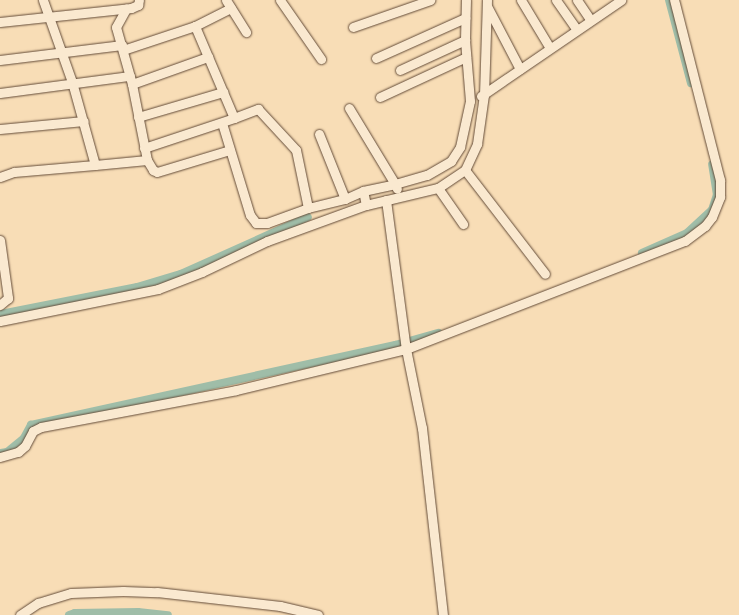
<!DOCTYPE html>
<style>
body{margin:0}
#map{position:relative;width:739px;height:615px;overflow:hidden;background:#f8ddb6;font-family:Alegreya,serif}
div>[style]{position:absolute}
[style*='--x']{left:calc(var(--x)*1px);top:calc(var(--y)*1px);width:calc(var(--w)*1px);rotate:calc(var(--a)*1deg)}
.canal>*{height:8px;margin:-4px;padding:0 4px;transform-origin:4px;border-radius:4px;background:#9fbda8}
.roads{filter:drop-shadow(0 0 1px #634b38) drop-shadow(0 0 1px #634b38)}
.minor>*{height:9px;margin:-4.5px;padding:0 4.5px;transform-origin:4.5px;border-radius:4.5px;background:#fae9d0}
span{translate:-50% -50%;white-space:nowrap;text-align:center;line-height:1.15;-webkit-text-stroke:4px #fae9d0;paint-order:stroke}
</style>
<div id="map">
<div class="canal">
<div style="--x:669;--y:0;--w:86;--a:75.2"></div>
<div style="--x:642;--y:253;--w:49;--a:-24"></div>
<div style="--x:687;--y:233;--w:34;--a:-43"></div>
<div style="--x:712;--y:210;--w:16;--a:-72"></div>
<div style="--x:717;--y:195;--w:31;--a:-99"></div>
<div style="--x:0;--y:314;--w:140;--a:-11.1"></div>
<div style="--x:137;--y:287;--w:46;--a:-16.5"></div>
<div style="--x:181;--y:274;--w:139;--a:-24.2"></div>
<div style="--x:1;--y:453;--w:6;--a:-9"></div>
<div style="--x:7;--y:452;--w:22;--a:-39"></div>
<div style="--x:24;--y:438;--w:15;--a:-62"></div>
<div style="--x:31;--y:425;--w:373;--a:-12.4"></div>
<div style="--x:395;--y:345;--w:45;--a:-15.6"></div>
<div style="--x:69;--y:615;--w:6;--a:-18"></div>
<div style="--x:75;--y:613;--w:63;--a:-0.9"></div>
<div style="--x:138;--y:612;--w:30;--a:6"></div>
</div>
<div class="roads">
<div class="minor">
<div style="--x:226;--y:0;--w:38;--a:58"></div>
<div style="--x:280;--y:0;--w:72;--a:55.2"></div>
<div style="--x:521;--y:0;--w:56;--a:58.9"></div>
<div style="--x:556;--y:0;--w:35;--a:55"></div>
<div style="--x:577;--y:0;--w:23;--a:56"></div>
<div style="--x:487;--y:6;--w:71;--a:62.4"></div>
<div style="--x:0;--y:22;--w:132;--a:-6.1"></div>
<div style="--x:131;--y:8;--w:8;--a:-23"></div>
<div style="--x:138;--y:5;--w:5;--a:-79"></div>
<div style="--x:353;--y:27;--w:82;--a:-19.3"></div>
<div style="--x:123;--y:50;--w:76;--a:-18.4"></div>
<div style="--x:376;--y:58;--w:98;--a:-24.2"></div>
<div style="--x:0;--y:60;--w:123;--a:-7"></div>
<div style="--x:400;--y:70;--w:72;--a:-24.8"></div>
<div style="--x:132;--y:84;--w:81;--a:-19.6"></div>
<div style="--x:0;--y:93;--w:131;--a:-7.5"></div>
<div style="--x:481;--y:96;--w:170;--a:-34.4"></div>
<div style="--x:380;--y:97;--w:95;--a:-24.9"></div>
<div style="--x:349;--y:108;--w:89;--a:58.8"></div>
<div style="--x:395;--y:184;--w:33;--a:-16"></div>
<div style="--x:427;--y:175;--w:28;--a:-30"></div>
<div style="--x:451;--y:161;--w:17;--a:-57"></div>
<div style="--x:460;--y:147;--w:47;--a:-77.7"></div>
<div style="--x:470;--y:101;--w:61;--a:-94.7"></div>
<div style="--x:465;--y:40;--w:40;--a:-88.6"></div>
<div style="--x:138;--y:117;--w:89;--a:-16.4"></div>
<div style="--x:234;--y:118;--w:26;--a:-21"></div>
<div style="--x:258;--y:109;--w:56;--a:47.2"></div>
<div style="--x:296;--y:150;--w:59;--a:78.3"></div>
<div style="--x:222;--y:123;--w:96;--a:73.1"></div>
<div style="--x:250;--y:215;--w:10;--a:53"></div>
<div style="--x:256;--y:223;--w:11;--a:0"></div>
<div style="--x:267;--y:223;--w:44;--a:-20.1"></div>
<div style="--x:308;--y:208;--w:38;--a:-14"></div>
<div style="--x:0;--y:129;--w:84;--a:-5.4"></div>
<div style="--x:319;--y:134;--w:70;--a:68.2"></div>
<div style="--x:345;--y:199;--w:20;--a:-24"></div>
<div style="--x:363;--y:191;--w:33;--a:-12"></div>
<div style="--x:395;--y:184;--w:5;--a:68"></div>
<div style="--x:144;--y:148;--w:95;--a:-18.4"></div>
<div style="--x:234;--y:118;--w:100;--a:-113"></div>
<div style="--x:195;--y:26;--w:40;--a:-26.6"></div>
<div style="--x:147;--y:160;--w:12;--a:59"></div>
<div style="--x:153;--y:170;--w:4;--a:27"></div>
<div style="--x:157;--y:172;--w:76;--a:-16.8"></div>
<div style="--x:95;--y:165;--w:52;--a:-5.5"></div>
<div style="--x:147;--y:160;--w:77;--a:-101.2"></div>
<div style="--x:132;--y:84;--w:59;--a:-105.7"></div>
<div style="--x:116;--y:27;--w:21;--a:-61"></div>
<div style="--x:465;--y:170;--w:131;--a:52.4"></div>
<div style="--x:0;--y:177;--w:15;--a:-20"></div>
<div style="--x:14;--y:172;--w:81;--a:-4.9"></div>
<div style="--x:95;--y:165;--w:86;--a:-105.5"></div>
<div style="--x:72;--y:82;--w:87;--a:-109.5"></div>
<div style="--x:438;--y:188;--w:44;--a:55.2"></div>
<div style="--x:386;--y:200;--w:150;--a:82.4"></div>
<div style="--x:406;--y:349;--w:81;--a:78.6"></div>
<div style="--x:422;--y:428;--w:188;--a:83.6"></div>
<div style="--x:366;--y:205;--w:74;--a:-13.3"></div>
<div style="--x:438;--y:188;--w:32;--a:-34"></div>
<div style="--x:465;--y:170;--w:29;--a:-65"></div>
<div style="--x:477;--y:144;--w:49;--a:-81.9"></div>
<div style="--x:484;--y:95;--w:95;--a:-88.2"></div>
<div style="--x:0;--y:240;--w:59;--a:82.1"></div>
<div style="--x:8;--y:298;--w:11;--a:139"></div>
<div style="--x:0;--y:321;--w:161;--a:-11.4"></div>
<div style="--x:158;--y:289;--w:47;--a:-21.1"></div>
<div style="--x:202;--y:272;--w:72;--a:-25.5"></div>
<div style="--x:267;--y:241;--w:105;--a:-20"></div>
<div style="--x:366;--y:205;--w:14;--a:-102"></div>
<div style="--x:0;--y:457;--w:19;--a:-16"></div>
<div style="--x:18;--y:452;--w:9;--a:-41"></div>
<div style="--x:25;--y:446;--w:17;--a:-62"></div>
<div style="--x:33;--y:431;--w:9;--a:-27"></div>
<div style="--x:41;--y:427;--w:198;--a:-10.7"></div>
<div style="--x:236;--y:390;--w:175;--a:-13.6"></div>
<div style="--x:406;--y:349;--w:299;--a:-21.2"></div>
<div style="--x:685;--y:241;--w:25;--a:-37"></div>
<div style="--x:705;--y:226;--w:11;--a:-52"></div>
<div style="--x:712;--y:217;--w:22;--a:-68"></div>
<div style="--x:720;--y:197;--w:17;--a:-90"></div>
<div style="--x:720;--y:180;--w:186;--a:-104.3"></div>
<div style="--x:20;--y:615;--w:22;--a:-34"></div>
<div style="--x:38;--y:603;--w:34;--a:-17"></div>
<div style="--x:71;--y:593;--w:52;--a:-2.2"></div>
<div style="--x:123;--y:591;--w:34;--a:2"></div>
<div style="--x:157;--y:592;--w:124;--a:6.5"></div>
<div style="--x:280;--y:606;--w:39;--a:13"></div>
</div>
</div>
</div>
